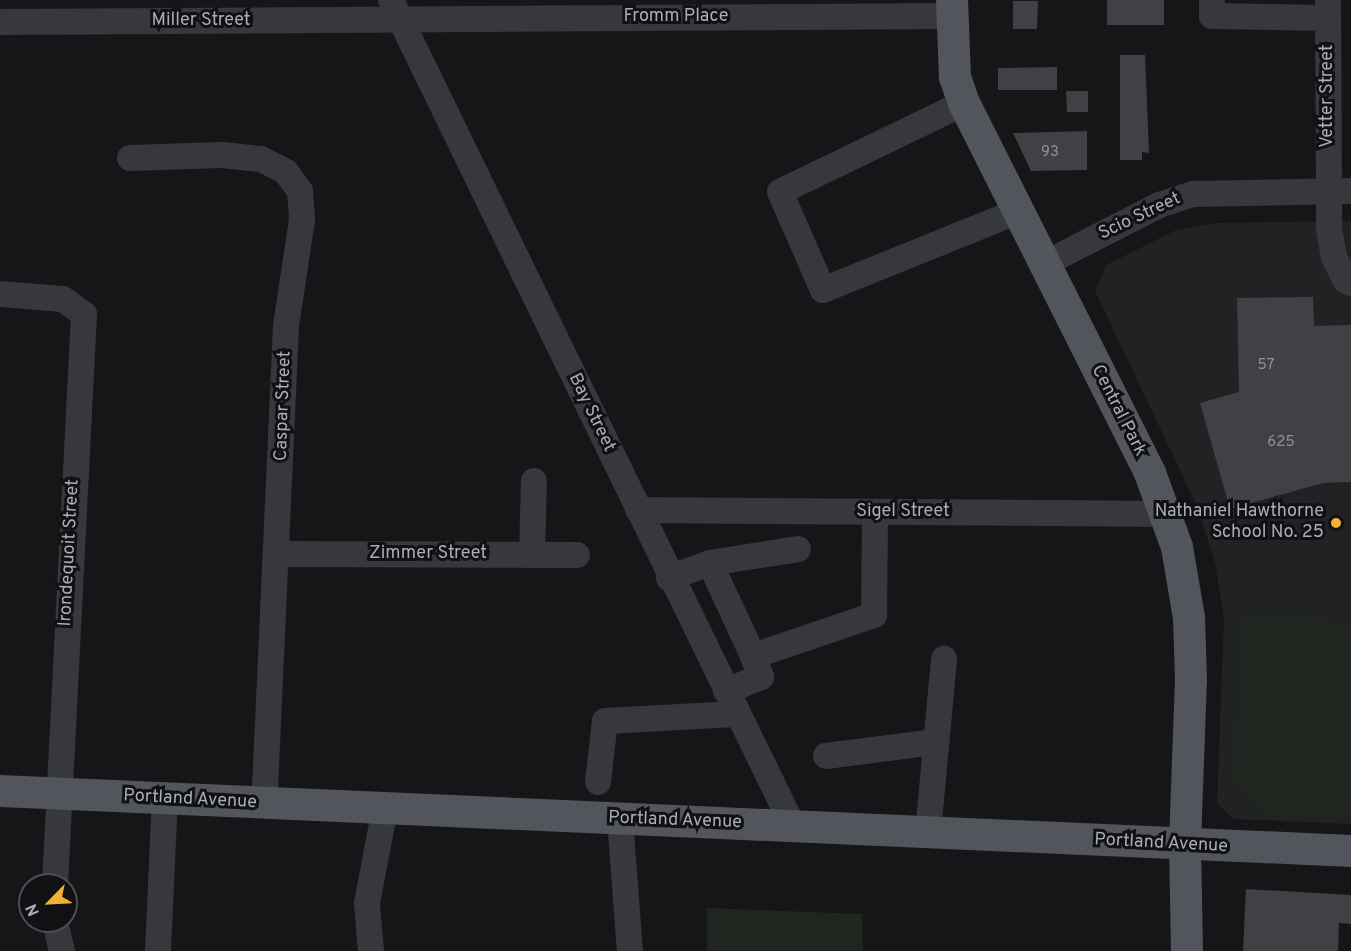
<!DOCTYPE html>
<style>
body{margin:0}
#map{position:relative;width:1351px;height:951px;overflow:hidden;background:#161618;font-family:Overpass,sans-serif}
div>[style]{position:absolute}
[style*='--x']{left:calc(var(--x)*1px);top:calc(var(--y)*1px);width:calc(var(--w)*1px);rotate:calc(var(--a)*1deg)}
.built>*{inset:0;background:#222225}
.green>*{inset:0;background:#1e261f}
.building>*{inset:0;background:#404145}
.minor>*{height:26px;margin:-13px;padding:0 13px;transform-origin:13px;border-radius:13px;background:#37383d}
.major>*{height:32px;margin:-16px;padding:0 16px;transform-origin:16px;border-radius:16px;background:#53555c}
.dots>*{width:16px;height:16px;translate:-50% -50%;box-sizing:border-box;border:3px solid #111113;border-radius:50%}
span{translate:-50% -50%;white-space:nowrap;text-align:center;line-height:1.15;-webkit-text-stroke:6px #111113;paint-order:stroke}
.number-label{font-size:15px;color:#8e929b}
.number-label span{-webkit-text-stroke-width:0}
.street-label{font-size:18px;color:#a8adb8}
.poi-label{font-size:18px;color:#a8adb8}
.right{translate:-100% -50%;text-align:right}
.north{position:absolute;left:18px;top:873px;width:60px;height:60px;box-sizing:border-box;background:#111113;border:2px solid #4d4f55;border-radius:50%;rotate:246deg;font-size:16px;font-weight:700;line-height:24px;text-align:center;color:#a8adb8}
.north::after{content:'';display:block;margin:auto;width:21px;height:27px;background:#f2b134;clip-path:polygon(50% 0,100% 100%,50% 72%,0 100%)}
</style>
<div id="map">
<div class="built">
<div style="clip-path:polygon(1351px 221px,1351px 824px,1233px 819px,1217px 803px,1224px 618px,1215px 563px,1197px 506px,1095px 291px,1106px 265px,1176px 230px,1217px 223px)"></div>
</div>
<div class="green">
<div style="clip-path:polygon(1241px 614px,1316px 615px,1351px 630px,1351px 812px,1262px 814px,1234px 782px)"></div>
<div style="clip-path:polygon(707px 908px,862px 914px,863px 951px,707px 951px)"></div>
</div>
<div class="building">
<div style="clip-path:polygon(1107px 0,1164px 0,1164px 25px,1107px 25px)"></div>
<div style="clip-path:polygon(1013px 1px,1038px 1px,1037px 29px,1013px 29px)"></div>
<div style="clip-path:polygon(1120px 55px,1145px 55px,1149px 153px,1142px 152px,1142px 160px,1120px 160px)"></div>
<div style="clip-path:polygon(1057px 67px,1057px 90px,998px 90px,998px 68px)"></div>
<div style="clip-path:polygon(1066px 91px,1088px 91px,1088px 112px,1067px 112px)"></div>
<div style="clip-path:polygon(1087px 131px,1087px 170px,1031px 171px,1013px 133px)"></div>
<div style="clip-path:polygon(1313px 297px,1314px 326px,1351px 325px,1351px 482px,1323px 483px,1230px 509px,1200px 403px,1239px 392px,1237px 298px)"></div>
<div style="clip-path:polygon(1246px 889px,1351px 895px,1351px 924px,1339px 923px,1338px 951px,1243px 951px)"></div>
</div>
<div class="minor">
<div style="--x:391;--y:0;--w:919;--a:64.05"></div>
<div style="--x:1212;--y:0;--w:16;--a:90"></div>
<div style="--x:1212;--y:16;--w:115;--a:1"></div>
<div style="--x:1328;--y:0;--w:229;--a:89.7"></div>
<div style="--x:1329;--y:229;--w:28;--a:80"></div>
<div style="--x:1334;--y:257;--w:25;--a:64"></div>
<div style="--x:1345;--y:280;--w:7;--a:27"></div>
<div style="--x:0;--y:22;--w:952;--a:-0.36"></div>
<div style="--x:964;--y:103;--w:204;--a:154.2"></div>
<div style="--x:780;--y:192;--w:107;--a:66.3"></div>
<div style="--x:823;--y:290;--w:208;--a:-22"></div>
<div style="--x:130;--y:158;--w:92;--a:-1.9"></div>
<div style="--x:222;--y:155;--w:39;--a:6"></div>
<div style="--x:261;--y:159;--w:28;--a:27"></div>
<div style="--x:286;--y:172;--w:24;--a:54"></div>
<div style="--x:300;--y:191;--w:29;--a:86"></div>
<div style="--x:302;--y:220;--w:107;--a:98.6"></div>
<div style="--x:286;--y:326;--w:479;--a:92.6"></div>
<div style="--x:1042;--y:265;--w:131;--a:-27.1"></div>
<div style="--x:1159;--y:205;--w:36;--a:-18"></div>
<div style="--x:1193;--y:194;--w:158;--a:-1.1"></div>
<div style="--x:0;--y:294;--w:63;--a:4.5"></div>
<div style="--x:63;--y:299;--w:26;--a:36"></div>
<div style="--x:84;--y:314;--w:572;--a:92.91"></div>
<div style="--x:638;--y:510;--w:530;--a:0.43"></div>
<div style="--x:278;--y:554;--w:299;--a:0.2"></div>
<div style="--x:532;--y:555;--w:74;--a:-88.5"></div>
<div style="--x:710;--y:563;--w:89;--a:-9"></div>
<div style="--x:669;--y:578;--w:44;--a:-20.1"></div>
<div style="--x:710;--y:563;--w:102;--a:65.2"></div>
<div style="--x:726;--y:691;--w:38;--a:-22"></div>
<div style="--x:761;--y:677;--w:22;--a:-111"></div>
<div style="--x:753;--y:656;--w:128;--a:-18.7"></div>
<div style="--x:874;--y:615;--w:103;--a:-89.4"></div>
<div style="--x:826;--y:756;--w:111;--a:-7.3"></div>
<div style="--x:598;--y:782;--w:61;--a:-83.5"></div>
<div style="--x:605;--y:721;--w:131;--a:-3.1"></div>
<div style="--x:620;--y:819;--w:132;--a:85.7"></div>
<div style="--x:928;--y:832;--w:174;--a:-84.7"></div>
<div style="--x:55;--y:921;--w:31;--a:77"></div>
<div style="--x:158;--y:951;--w:153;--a:-87.4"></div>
<div style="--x:371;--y:951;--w:48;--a:-94.8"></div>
<div style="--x:367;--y:903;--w:96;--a:-79.2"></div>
</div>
<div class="major">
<div style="--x:952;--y:0;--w:77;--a:87.8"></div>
<div style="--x:955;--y:77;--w:28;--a:71"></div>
<div style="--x:964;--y:103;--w:414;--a:63.3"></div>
<div style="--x:1150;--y:473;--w:79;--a:70"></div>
<div style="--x:1177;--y:547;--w:72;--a:80.4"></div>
<div style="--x:1189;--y:618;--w:61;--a:88.1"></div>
<div style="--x:1191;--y:679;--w:166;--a:92.1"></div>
<div style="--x:1185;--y:845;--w:106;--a:88.9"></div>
<div style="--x:0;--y:791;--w:1352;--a:2.54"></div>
</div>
<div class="dots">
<div style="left:1336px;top:523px;background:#f2b134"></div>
</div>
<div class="number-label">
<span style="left:1050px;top:153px">93</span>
<span style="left:1266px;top:366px">57</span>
<span style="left:1281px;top:443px">625</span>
</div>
<div class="street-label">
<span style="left:676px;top:17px">Fromm Place</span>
<span style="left:201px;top:21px">Miller Street</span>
<span style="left:1328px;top:96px;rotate:-90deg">Vetter Street</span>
<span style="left:1140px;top:217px;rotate:-25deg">Scio Street</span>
<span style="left:284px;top:406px;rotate:-88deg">Caspar Street</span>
<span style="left:1118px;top:411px;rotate:63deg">Central Park</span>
<span style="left:591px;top:413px;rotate:64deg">Bay Street</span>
<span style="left:903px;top:512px">Sigel Street</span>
<span style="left:70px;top:553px;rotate:-87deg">Irondequoit Street</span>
<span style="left:428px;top:554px">Zimmer Street</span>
<span style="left:190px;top:800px;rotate:3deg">Portland Avenue</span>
<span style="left:675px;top:821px;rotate:2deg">Portland Avenue</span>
<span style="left:1161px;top:844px;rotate:3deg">Portland Avenue</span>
</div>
<div class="poi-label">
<span class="right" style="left:1324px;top:523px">Nathaniel Hawthorne<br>School No. 25</span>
</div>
<div class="north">N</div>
</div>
